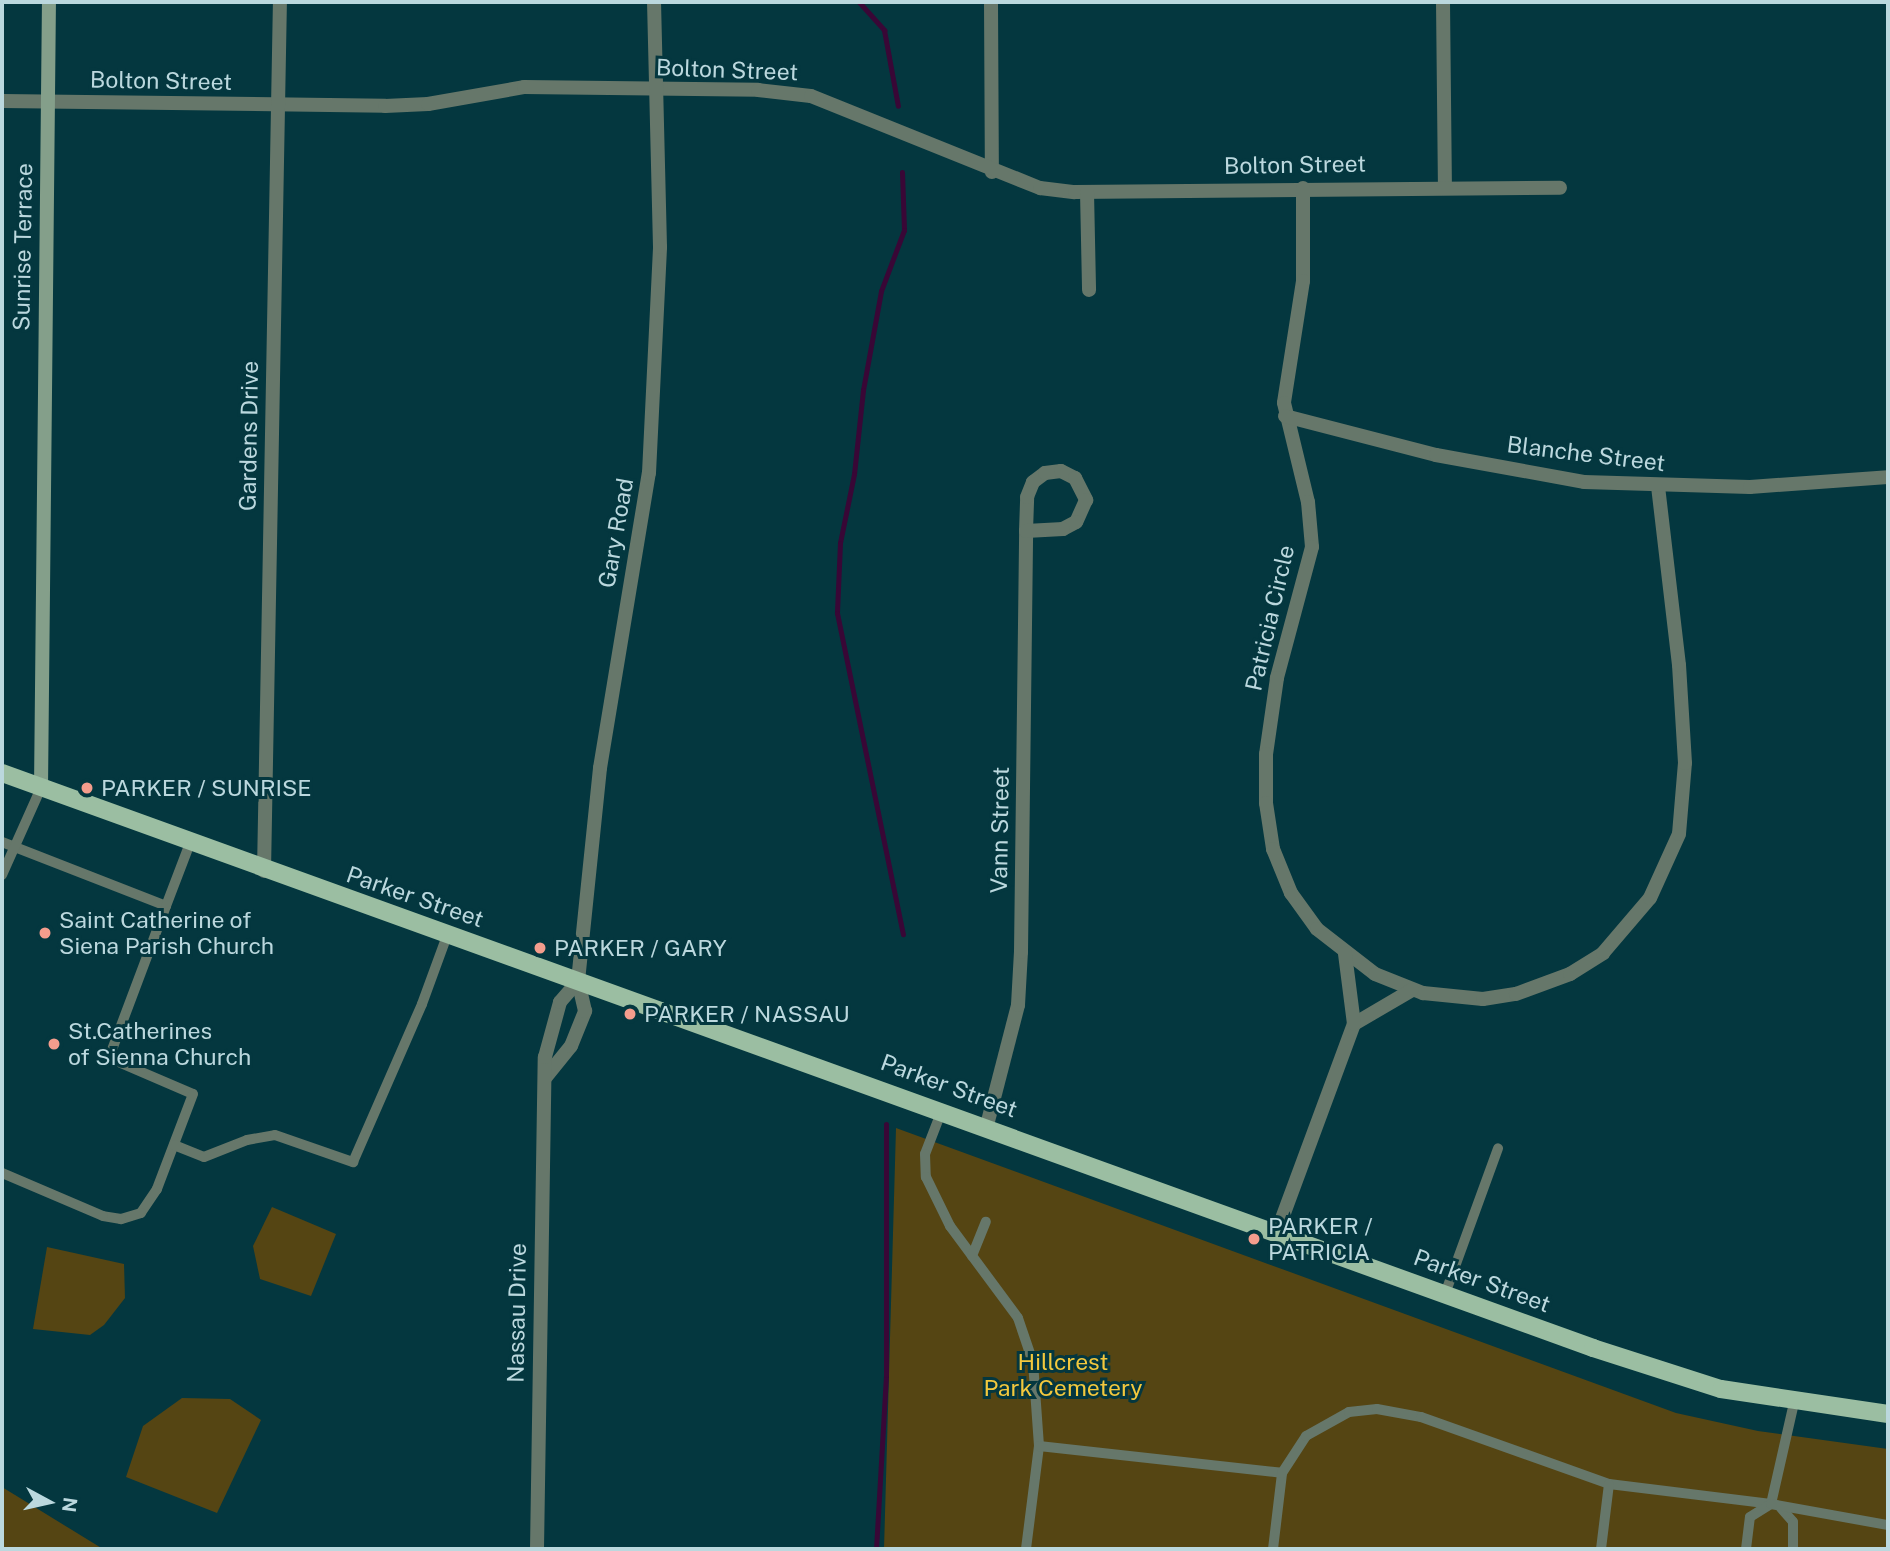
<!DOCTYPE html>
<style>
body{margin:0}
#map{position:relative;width:1890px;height:1551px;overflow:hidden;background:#04373f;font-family:"Public Sans",sans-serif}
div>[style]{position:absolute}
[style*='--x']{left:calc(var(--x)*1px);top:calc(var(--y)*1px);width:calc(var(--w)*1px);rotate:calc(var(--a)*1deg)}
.green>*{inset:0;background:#554513}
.stream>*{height:5px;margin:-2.5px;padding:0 2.5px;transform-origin:2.5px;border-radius:2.5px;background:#390736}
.lane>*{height:10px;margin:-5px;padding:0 5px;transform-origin:5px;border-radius:5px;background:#66776a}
.street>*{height:14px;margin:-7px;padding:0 7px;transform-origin:7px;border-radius:7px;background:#66776a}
.secondary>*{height:14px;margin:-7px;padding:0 7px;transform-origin:7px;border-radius:7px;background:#849f8a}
.primary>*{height:18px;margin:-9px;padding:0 9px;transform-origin:9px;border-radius:9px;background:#9bbea2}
.dots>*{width:19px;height:19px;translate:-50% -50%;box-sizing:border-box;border:4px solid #04373f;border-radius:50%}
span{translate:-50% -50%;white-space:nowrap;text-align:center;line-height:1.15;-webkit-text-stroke:6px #04373f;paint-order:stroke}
.street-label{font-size:23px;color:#bbd8de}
.poi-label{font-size:23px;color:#bbd8de}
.left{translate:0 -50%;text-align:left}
.park-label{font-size:23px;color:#f3c83d}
.frame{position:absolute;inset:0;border:4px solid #bbd8de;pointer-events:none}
.north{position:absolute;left:14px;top:1467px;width:70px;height:70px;-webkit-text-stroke:5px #04373f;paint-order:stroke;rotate:98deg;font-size:19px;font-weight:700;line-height:28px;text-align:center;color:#bbd8de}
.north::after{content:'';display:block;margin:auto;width:24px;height:32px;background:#bbd8de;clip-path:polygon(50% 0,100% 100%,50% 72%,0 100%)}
</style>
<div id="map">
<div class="green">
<div style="clip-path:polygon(896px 1128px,1676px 1413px,1758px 1431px,1888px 1449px,1888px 1549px,884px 1549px)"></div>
<div style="clip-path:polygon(272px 1207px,336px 1234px,311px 1296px,260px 1279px,253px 1246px)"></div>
<div style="clip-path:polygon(47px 1247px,124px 1264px,125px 1298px,104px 1325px,90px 1335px,33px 1329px)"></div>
<div style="clip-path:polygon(182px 1398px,230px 1399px,261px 1420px,217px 1513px,126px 1477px,143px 1426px)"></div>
<div style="clip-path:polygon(2px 1487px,103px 1549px,2px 1549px)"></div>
</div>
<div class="stream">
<div style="--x:859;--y:2;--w:38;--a:48"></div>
<div style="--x:884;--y:30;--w:77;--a:79.6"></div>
<div style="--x:902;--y:172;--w:58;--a:88"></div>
<div style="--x:904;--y:230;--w:65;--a:110.7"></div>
<div style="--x:881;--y:291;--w:101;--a:100.3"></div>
<div style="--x:863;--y:390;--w:84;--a:96.1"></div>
<div style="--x:854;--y:474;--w:70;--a:101.5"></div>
<div style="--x:840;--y:543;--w:70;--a:92.5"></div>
<div style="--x:837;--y:613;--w:328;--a:78.4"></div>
<div style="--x:876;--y:1549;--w:174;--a:-86.7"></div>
<div style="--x:886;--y:1375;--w:251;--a:-90"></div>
</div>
<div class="lane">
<div style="--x:2;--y:842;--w:176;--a:21.3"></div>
<div style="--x:166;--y:906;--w:162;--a:110.6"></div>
<div style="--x:109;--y:1058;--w:91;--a:23.2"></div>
<div style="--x:193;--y:1094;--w:102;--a:110.8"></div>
<div style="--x:157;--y:1189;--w:29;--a:124"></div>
<div style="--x:141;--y:1213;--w:21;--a:163"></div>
<div style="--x:121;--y:1219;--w:18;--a:-171"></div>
<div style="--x:103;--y:1216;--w:110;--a:-156.9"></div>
<div style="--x:2;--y:875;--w:95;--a:-65.9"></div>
<div style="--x:166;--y:906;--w:67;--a:-69.1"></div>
<div style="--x:942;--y:1110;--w:47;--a:111.1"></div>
<div style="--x:925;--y:1154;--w:23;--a:88"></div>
<div style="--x:926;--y:1177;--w:55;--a:63.9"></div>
<div style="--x:950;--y:1226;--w:114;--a:53.5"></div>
<div style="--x:1018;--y:1318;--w:46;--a:71.2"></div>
<div style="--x:1033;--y:1362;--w:84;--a:85.9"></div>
<div style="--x:1039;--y:1446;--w:104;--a:97.2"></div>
<div style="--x:174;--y:1145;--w:32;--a:22"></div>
<div style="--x:204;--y:1157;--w:46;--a:-21.6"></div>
<div style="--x:247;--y:1140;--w:28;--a:-10"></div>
<div style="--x:275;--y:1135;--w:83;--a:19.1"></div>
<div style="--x:353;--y:1162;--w:172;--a:-66.4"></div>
<div style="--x:422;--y:1004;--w:76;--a:-69.9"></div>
<div style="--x:972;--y:1256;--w:37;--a:-68"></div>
<div style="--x:1445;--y:1294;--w:155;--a:-70"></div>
<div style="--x:1039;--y:1446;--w:244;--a:6.3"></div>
<div style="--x:1781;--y:1508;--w:18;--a:49"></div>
<div style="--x:1793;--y:1522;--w:27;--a:90"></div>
<div style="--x:1273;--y:1549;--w:77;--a:-83.2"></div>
<div style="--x:1282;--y:1473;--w:44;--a:-57"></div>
<div style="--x:1306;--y:1436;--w:49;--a:-29.2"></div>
<div style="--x:1349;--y:1412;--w:28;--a:-6"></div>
<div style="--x:1377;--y:1409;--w:45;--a:10.3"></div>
<div style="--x:1421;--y:1417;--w:200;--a:19.6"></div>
<div style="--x:1609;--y:1484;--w:163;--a:7"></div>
<div style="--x:1771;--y:1504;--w:104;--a:-77.2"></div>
<div style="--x:1601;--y:1549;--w:65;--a:-83"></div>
<div style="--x:1746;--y:1549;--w:32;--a:-83"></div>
<div style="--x:1750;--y:1517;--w:25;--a:-32"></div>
<div style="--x:1771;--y:1504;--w:119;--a:10.2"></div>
</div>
<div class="street">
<div style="--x:991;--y:2;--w:170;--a:89.7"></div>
<div style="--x:1443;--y:2;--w:184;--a:89.4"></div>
<div style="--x:2;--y:101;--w:383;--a:0.7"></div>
<div style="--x:385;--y:106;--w:43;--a:-2.7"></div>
<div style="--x:428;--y:104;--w:97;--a:-10"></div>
<div style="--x:524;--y:87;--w:234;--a:0.7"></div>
<div style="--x:758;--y:90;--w:53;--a:6.5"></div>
<div style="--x:811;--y:96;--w:247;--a:21.9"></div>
<div style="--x:1040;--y:188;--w:35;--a:7"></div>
<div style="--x:1075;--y:192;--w:485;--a:-0.5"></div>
<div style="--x:1303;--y:188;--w:93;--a:90"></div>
<div style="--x:1303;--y:281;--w:123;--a:98.9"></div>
<div style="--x:1284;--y:403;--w:102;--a:76.4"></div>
<div style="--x:1308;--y:502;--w:45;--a:84.9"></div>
<div style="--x:1312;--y:547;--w:136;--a:105"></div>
<div style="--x:1277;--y:678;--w:77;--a:98.2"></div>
<div style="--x:1266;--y:754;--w:49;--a:90"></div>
<div style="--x:1266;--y:803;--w:47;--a:81.3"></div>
<div style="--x:1273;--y:849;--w:48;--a:67.8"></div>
<div style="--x:1291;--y:893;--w:44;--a:54.2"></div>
<div style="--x:1317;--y:929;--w:73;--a:37.8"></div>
<div style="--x:1375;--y:974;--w:52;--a:21.6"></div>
<div style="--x:1423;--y:993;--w:60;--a:5.7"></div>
<div style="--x:1483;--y:999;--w:33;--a:-9"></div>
<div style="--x:1516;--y:994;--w:58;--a:-20.3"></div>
<div style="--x:1570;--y:974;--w:39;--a:-32"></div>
<div style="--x:1603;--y:953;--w:72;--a:-49.5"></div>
<div style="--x:1650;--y:898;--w:70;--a:-65.6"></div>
<div style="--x:1679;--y:834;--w:71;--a:-85.2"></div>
<div style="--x:1685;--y:763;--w:98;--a:-93.5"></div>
<div style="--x:1679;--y:665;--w:179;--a:-96.7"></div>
<div style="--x:1087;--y:192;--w:98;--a:88.8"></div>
<div style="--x:1285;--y:416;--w:156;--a:14.5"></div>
<div style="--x:1436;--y:455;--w:150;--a:10.3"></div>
<div style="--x:1584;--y:482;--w:166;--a:1.7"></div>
<div style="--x:1750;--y:487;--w:138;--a:-4.1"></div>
<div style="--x:264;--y:871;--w:869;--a:-88.95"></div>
<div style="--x:1354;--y:1024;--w:67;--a:-30.4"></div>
<div style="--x:545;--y:1078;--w:41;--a:-50.9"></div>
<div style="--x:571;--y:1046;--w:38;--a:-68"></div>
<div style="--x:585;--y:1011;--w:31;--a:-103"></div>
<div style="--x:578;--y:981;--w:214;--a:-84.1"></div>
<div style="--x:600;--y:768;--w:299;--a:-80.6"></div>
<div style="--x:649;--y:473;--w:226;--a:-87.2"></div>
<div style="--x:660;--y:247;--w:245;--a:-91.4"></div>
<div style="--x:987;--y:1125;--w:124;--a:-75.5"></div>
<div style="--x:1018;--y:1005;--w:53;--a:-86.8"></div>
<div style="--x:1021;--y:952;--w:421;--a:-89.3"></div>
<div style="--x:1026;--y:531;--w:34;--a:-88"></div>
<div style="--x:1027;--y:497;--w:16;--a:-68"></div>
<div style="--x:1033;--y:482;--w:15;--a:-37"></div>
<div style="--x:1045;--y:473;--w:16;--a:-7"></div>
<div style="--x:1061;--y:471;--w:16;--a:27"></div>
<div style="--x:1075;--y:478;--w:25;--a:63"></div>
<div style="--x:1086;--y:500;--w:24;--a:114"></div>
<div style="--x:1076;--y:522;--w:15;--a:152"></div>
<div style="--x:1063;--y:529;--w:37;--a:177"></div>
<div style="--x:1277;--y:1232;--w:222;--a:-69.7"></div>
<div style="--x:1354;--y:1024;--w:71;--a:-97.3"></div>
<div style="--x:537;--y:1549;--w:492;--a:-89.1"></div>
<div style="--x:545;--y:1057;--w:57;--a:-74.7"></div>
<div style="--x:560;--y:1002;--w:28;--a:-49"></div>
</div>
<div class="secondary">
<div style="--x:41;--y:788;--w:786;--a:-89.42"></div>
</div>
<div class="primary">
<div style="--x:2;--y:773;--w:1692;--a:19.87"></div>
<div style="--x:1593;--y:1348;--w:134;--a:17.8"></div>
<div style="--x:1721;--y:1389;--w:169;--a:8.5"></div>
</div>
<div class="dots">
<div style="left:87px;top:788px;background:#f49d8d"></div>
<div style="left:45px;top:933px;background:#f49d8d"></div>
<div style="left:540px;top:948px;background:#f49d8d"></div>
<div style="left:630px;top:1014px;background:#f49d8d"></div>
<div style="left:54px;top:1044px;background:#f49d8d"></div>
<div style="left:1254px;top:1239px;background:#f49d8d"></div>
</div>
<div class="street-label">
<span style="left:727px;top:70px;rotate:2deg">Bolton Street</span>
<span style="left:161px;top:81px;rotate:1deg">Bolton Street</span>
<span style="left:1295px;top:165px;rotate:-1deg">Bolton Street</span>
<span style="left:23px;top:247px;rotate:-89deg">Sunrise Terrace</span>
<span style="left:249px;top:436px;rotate:-89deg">Gardens Drive</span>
<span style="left:1586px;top:454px;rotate:7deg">Blanche Street</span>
<span style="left:616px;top:533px;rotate:-80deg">Gary Road</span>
<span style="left:1270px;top:618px;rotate:-77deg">Patricia Circle</span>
<span style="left:1000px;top:830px;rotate:-89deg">Vann Street</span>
<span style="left:415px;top:897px;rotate:19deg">Parker Street</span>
<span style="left:949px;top:1086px;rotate:20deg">Parker Street</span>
<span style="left:1482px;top:1281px;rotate:20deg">Parker Street</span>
<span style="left:517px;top:1313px;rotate:-89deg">Nassau Drive</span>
</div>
<div class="poi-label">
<span class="left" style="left:101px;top:788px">PARKER / SUNRISE</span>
<span class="left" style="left:59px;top:933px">Saint Catherine of<br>Siena Parish Church</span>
<span class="left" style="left:554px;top:948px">PARKER / GARY</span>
<span class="left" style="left:644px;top:1014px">PARKER / NASSAU</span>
<span class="left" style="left:68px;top:1044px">St.Catherines<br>of Sienna Church</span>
<span class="left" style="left:1268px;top:1239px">PARKER /<br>PATRICIA</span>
</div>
<div class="park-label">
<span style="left:1063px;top:1375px">Hillcrest<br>Park Cemetery</span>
</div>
<div class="frame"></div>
<div class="north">N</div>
</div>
